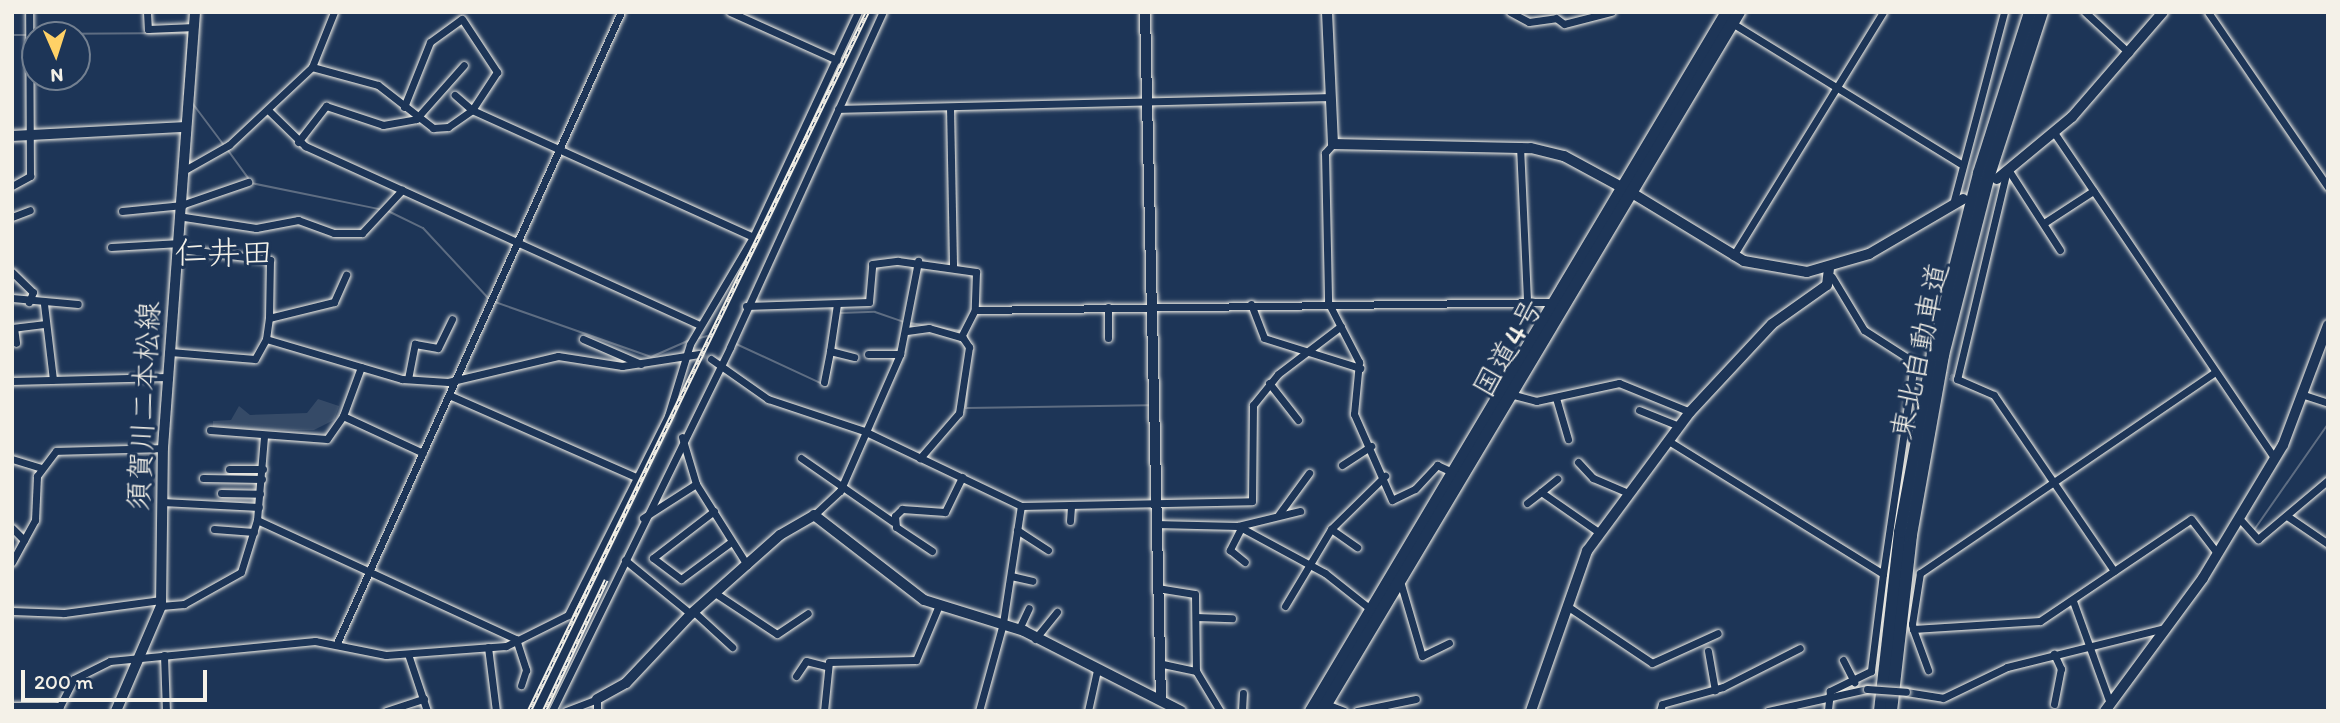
<!DOCTYPE html>
<meta charset="utf-8">
<style>
body{margin:0}
#map{position:relative;width:2340px;height:723px;overflow:hidden;background:#1d3557;font-family:Itim,"Klee One",sans-serif}
div>[style]{position:absolute}
[style*='--x']{left:calc(var(--x)*1px);top:calc(var(--y)*1px);width:calc(var(--w)*1px);rotate:calc(var(--a)*1deg)}
.green>*{inset:0;background:#354a67}
.stream>*{height:2px;margin:-1px;padding:0 1px;transform-origin:1px;border-radius:1px;background:#5e6d82}
.street-tunnel>*{height:7px;margin-top:-3.5px;transform-origin:0;background:repeating-linear-gradient(90deg,#3d516d 0 7px,transparent 0 10.5px)}
.roads{filter:drop-shadow(0 0 2px #f4f1e8) drop-shadow(0 0 2px #f4f1e8)}
.street>*{height:7px;margin:-3.5px;padding:0 3.5px;transform-origin:3.5px;border-radius:3.5px;background:#1d3557}
.secondary>*{height:10px;margin:-5px;padding:0 5px;transform-origin:5px;border-radius:5px;background:#1d3557}
.primary>*{height:10px;margin:-5px;padding:0 5px;transform-origin:5px;border-radius:5px;background:#1d3557}
.highway>*{height:12px;margin:-6px;padding:0 6px;transform-origin:6px;border-radius:6px;background:#1d3557}
.rail>*{height:4.5px;margin-top:-2.25px;transform-origin:0;background:repeating-linear-gradient(90deg,#1d3557 0 5px,#f4f1e8 0 10px);box-sizing:border-box;border-block:2px solid #f4f1e8}
.bridges{filter:drop-shadow(0 0 2px #f4f1e8) drop-shadow(0 0 2px #f4f1e8)}
.street-bridge>*{height:7px;margin:-3.5px;padding:0 3.5px;transform-origin:3.5px;border-radius:3.5px;background:#1d3557}
span{translate:-50% -50%;white-space:nowrap;text-align:center;line-height:1.15;-webkit-text-stroke:6px #1d3557;paint-order:stroke}
.street-label{font-size:30px;color:#f4f1e8}
.quarter-label{font-size:33px;color:#f4f1e8}
.frame{position:absolute;inset:0;border:14px solid #f4f1e8;pointer-events:none}
.north{position:absolute;left:21px;top:21px;width:70px;height:70px;box-sizing:border-box;background:#1d3557;border:2px solid #738091;border-radius:50%;rotate:177deg;font-size:19px;font-weight:700;line-height:28px;text-align:center;color:#f4f1e8}
.north::after{content:'';display:block;margin:auto;width:24px;height:32px;background:#ffd166;clip-path:polygon(50% 0,100% 100%,50% 72%,0 100%)}
.scale{position:absolute;left:21px;top:670px;width:186px;height:32px;box-sizing:border-box;border:4px solid #f4f1e8;border-top:0;padding-left:9px;font-size:21px;line-height:24px;white-space:nowrap;color:#f4f1e8;-webkit-text-stroke:5px #1d3557;paint-order:stroke}
</style>
<div id="map">
<div class="green">
<div style="clip-path:polygon(318px 399px,339px 406px,334px 420px,314px 430px,213px 430px,213px 421px,231px 420px,239px 406px,250px 415px,307px 413px)"></div>
</div>
<div class="stream">
<div style="--x:31;--y:34;--w:157;--a:-0.4"></div>
<div style="--x:188;--y:33;--w:62;--a:93.7"></div>
<div style="--x:12;--y:35;--w:14;--a:0"></div>
<div style="--x:193;--y:104;--w:50;--a:53.1"></div>
<div style="--x:227;--y:149;--w:36;--a:54"></div>
<div style="--x:251;--y:183;--w:131;--a:11.5"></div>
<div style="--x:388;--y:211;--w:39;--a:26"></div>
<div style="--x:423;--y:228;--w:98;--a:47.1"></div>
<div style="--x:495;--y:302;--w:165;--a:19.4"></div>
<div style="--x:651;--y:357;--w:43;--a:-23.6"></div>
<div style="--x:910;--y:323;--w:51;--a:9.1"></div>
<div style="--x:965;--y:332;--w:17;--a:66"></div>
<div style="--x:695;--y:339;--w:13;--a:-13"></div>
<div style="--x:734;--y:343;--w:102;--a:24.8"></div>
<div style="--x:827;--y:386;--w:25;--a:-78"></div>
<div style="--x:834;--y:346;--w:34;--a:-80"></div>
<div style="--x:840;--y:313;--w:35;--a:-2"></div>
<div style="--x:875;--y:312;--w:31;--a:19"></div>
<div style="--x:968;--y:378;--w:30;--a:94"></div>
<div style="--x:966;--y:408;--w:183;--a:-0.9"></div>
<div style="--x:2254;--y:530;--w:129;--a:-55.1"></div>
</div>
<div class="street-tunnel">
<div style="--x:1920;--y:366;--w:39;--a:19"></div>
</div>
<div class="roads">
<div class="street">
<div style="--x:147;--y:12;--w:17;--a:87"></div>
<div style="--x:148;--y:29;--w:46;--a:-2.5"></div>
<div style="--x:730;--y:12;--w:117;--a:24.2"></div>
<div style="--x:1510;--y:12;--w:21;--a:28"></div>
<div style="--x:1529;--y:22;--w:27;--a:-8"></div>
<div style="--x:1556;--y:18;--w:10;--a:37"></div>
<div style="--x:1564;--y:24;--w:49;--a:-14.3"></div>
<div style="--x:2085;--y:12;--w:60;--a:43"></div>
<div style="--x:2208;--y:12;--w:212;--a:55.6"></div>
<div style="--x:1732;--y:23;--w:268;--a:31.6"></div>
<div style="--x:312;--y:67;--w:68;--a:15.3"></div>
<div style="--x:378;--y:85;--w:70;--a:38"></div>
<div style="--x:433;--y:128;--w:15;--a:-4"></div>
<div style="--x:448;--y:127;--w:29;--a:-35"></div>
<div style="--x:472;--y:110;--w:308;--a:24.3"></div>
<div style="--x:404;--y:107;--w:70;--a:-68.2"></div>
<div style="--x:430;--y:42;--w:39;--a:-36"></div>
<div style="--x:462;--y:19;--w:64;--a:56.6"></div>
<div style="--x:497;--y:72;--w:45;--a:123.3"></div>
<div style="--x:472;--y:110;--w:23;--a:-139"></div>
<div style="--x:950;--y:107;--w:160;--a:88.9"></div>
<div style="--x:838;--y:109;--w:491;--a:-1.4"></div>
<div style="--x:268;--y:110;--w:52;--a:44.2"></div>
<div style="--x:305;--y:146;--w:433;--a:24.4"></div>
<div style="--x:2055;--y:134;--w:391;--a:55.9"></div>
<div style="--x:298;--y:142;--w:46;--a:-52.1"></div>
<div style="--x:326;--y:106;--w:60;--a:18.4"></div>
<div style="--x:383;--y:125;--w:34;--a:-10"></div>
<div style="--x:416;--y:119;--w:72;--a:-48.4"></div>
<div style="--x:1333;--y:144;--w:12;--a:132"></div>
<div style="--x:1325;--y:153;--w:149;--a:88.8"></div>
<div style="--x:1328;--y:302;--w:68;--a:62.7"></div>
<div style="--x:1359;--y:362;--w:52;--a:95.5"></div>
<div style="--x:1354;--y:414;--w:94;--a:66.2"></div>
<div style="--x:1392;--y:500;--w:25;--a:-26"></div>
<div style="--x:1415;--y:489;--w:33;--a:-47"></div>
<div style="--x:1437;--y:465;--w:19;--a:25"></div>
<div style="--x:1520;--y:146;--w:152;--a:87.4"></div>
<div style="--x:183;--y:171;--w:53;--a:-29.5"></div>
<div style="--x:229;--y:145;--w:114;--a:-43.2"></div>
<div style="--x:312;--y:67;--w:59;--a:-68.2"></div>
<div style="--x:2009;--y:171;--w:94;--a:57.2"></div>
<div style="--x:2006;--y:174;--w:211;--a:103.4"></div>
<div style="--x:1957;--y:379;--w:40;--a:23.4"></div>
<div style="--x:1994;--y:395;--w:213;--a:55.7"></div>
<div style="--x:12;--y:186;--w:21;--a:-29"></div>
<div style="--x:30;--y:176;--w:164;--a:-90.3"></div>
<div style="--x:184;--y:204;--w:68;--a:-19"></div>
<div style="--x:1953;--y:204;--w:199;--a:-75.1"></div>
<div style="--x:122;--y:211;--w:61;--a:-5.6"></div>
<div style="--x:12;--y:217;--w:19;--a:-21"></div>
<div style="--x:184;--y:217;--w:73;--a:8.7"></div>
<div style="--x:256;--y:228;--w:43;--a:-10.8"></div>
<div style="--x:298;--y:220;--w:38;--a:20"></div>
<div style="--x:334;--y:233;--w:28;--a:0"></div>
<div style="--x:362;--y:233;--w:59;--a:-47.1"></div>
<div style="--x:2044;--y:223;--w:59;--a:-33.1"></div>
<div style="--x:111;--y:247;--w:69;--a:-3.3"></div>
<div style="--x:180;--y:249;--w:91;--a:7"></div>
<div style="--x:270;--y:260;--w:58;--a:91"></div>
<div style="--x:1733;--y:256;--w:286;--a:-58.4"></div>
<div style="--x:12;--y:272;--w:29;--a:44"></div>
<div style="--x:33;--y:292;--w:11;--a:112"></div>
<div style="--x:1832;--y:277;--w:62;--a:58.9"></div>
<div style="--x:1864;--y:330;--w:67;--a:32.7"></div>
<div style="--x:12;--y:298;--w:66;--a:5.2"></div>
<div style="--x:44;--y:304;--w:76;--a:83.2"></div>
<div style="--x:837;--y:304;--w:48;--a:98.5"></div>
<div style="--x:830;--y:351;--w:25;--a:14"></div>
<div style="--x:1251;--y:304;--w:36;--a:69"></div>
<div style="--x:1264;--y:338;--w:101;--a:17.4"></div>
<div style="--x:746;--y:306;--w:123;--a:-1.9"></div>
<div style="--x:869;--y:302;--w:38;--a:-85"></div>
<div style="--x:872;--y:264;--w:26;--a:-7"></div>
<div style="--x:898;--y:261;--w:79;--a:8"></div>
<div style="--x:976;--y:272;--w:38;--a:92"></div>
<div style="--x:975;--y:310;--w:579;--a:-0.79"></div>
<div style="--x:1108;--y:307;--w:31;--a:90"></div>
<div style="--x:12;--y:328;--w:34;--a:-7"></div>
<div style="--x:14;--y:328;--w:15;--a:82"></div>
<div style="--x:907;--y:331;--w:22;--a:-8"></div>
<div style="--x:929;--y:328;--w:35;--a:16"></div>
<div style="--x:963;--y:338;--w:11;--a:56"></div>
<div style="--x:969;--y:347;--w:67;--a:98.6"></div>
<div style="--x:959;--y:413;--w:60;--a:130.9"></div>
<div style="--x:961;--y:337;--w:30;--a:-63"></div>
<div style="--x:266;--y:339;--w:21;--a:-82"></div>
<div style="--x:269;--y:318;--w:67;--a:-13.8"></div>
<div style="--x:334;--y:302;--w:30;--a:-66"></div>
<div style="--x:583;--y:339;--w:63;--a:23.3"></div>
<div style="--x:170;--y:352;--w:85;--a:4.7"></div>
<div style="--x:255;--y:359;--w:23;--a:-61"></div>
<div style="--x:266;--y:339;--w:142;--a:16.4"></div>
<div style="--x:402;--y:379;--w:46;--a:3.7"></div>
<div style="--x:448;--y:382;--w:113;--a:-13.3"></div>
<div style="--x:558;--y:356;--w:65;--a:8.9"></div>
<div style="--x:622;--y:366;--w:78;--a:-8.9"></div>
<div style="--x:868;--y:354;--w:32;--a:0"></div>
<div style="--x:711;--y:359;--w:70;--a:35.1"></div>
<div style="--x:768;--y:399;--w:101;--a:18.4"></div>
<div style="--x:864;--y:431;--w:174;--a:25.5"></div>
<div style="--x:1021;--y:506;--w:231;--a:-1.2"></div>
<div style="--x:1252;--y:501;--w:96;--a:-89.4"></div>
<div style="--x:1253;--y:405;--w:40;--a:-51"></div>
<div style="--x:1278;--y:374;--w:79;--a:-37.3"></div>
<div style="--x:361;--y:367;--w:52;--a:110.2"></div>
<div style="--x:343;--y:416;--w:88;--a:24.8"></div>
<div style="--x:2215;--y:372;--w:357;--a:145.7"></div>
<div style="--x:1920;--y:573;--w:52;--a:98.9"></div>
<div style="--x:1912;--y:624;--w:5;--a:79"></div>
<div style="--x:1913;--y:629;--w:127;--a:-3.6"></div>
<div style="--x:2040;--y:621;--w:182;--a:-34"></div>
<div style="--x:2191;--y:519;--w:43;--a:52.6"></div>
<div style="--x:408;--y:379;--w:36;--a:-79"></div>
<div style="--x:415;--y:344;--w:23;--a:10"></div>
<div style="--x:438;--y:348;--w:32;--a:-64"></div>
<div style="--x:12;--y:381;--w:155;--a:-1.5"></div>
<div style="--x:824;--y:382;--w:32;--a:-79"></div>
<div style="--x:1269;--y:383;--w:47;--a:51.9"></div>
<div style="--x:1510;--y:394;--w:27;--a:15"></div>
<div style="--x:1536;--y:401;--w:85;--a:-12.2"></div>
<div style="--x:1619;--y:383;--w:77;--a:22.2"></div>
<div style="--x:449;--y:395;--w:204;--a:23.7"></div>
<div style="--x:2304;--y:395;--w:25;--a:18"></div>
<div style="--x:1556;--y:398;--w:43;--a:73.7"></div>
<div style="--x:1639;--y:410;--w:43;--a:21.8"></div>
<div style="--x:210;--y:430;--w:117;--a:4.4"></div>
<div style="--x:327;--y:439;--w:28;--a:-55"></div>
<div style="--x:682;--y:437;--w:49;--a:73.4"></div>
<div style="--x:696;--y:484;--w:96;--a:57.8"></div>
<div style="--x:1667;--y:440;--w:254;--a:31.8"></div>
<div style="--x:1883;--y:574;--w:98;--a:97.1"></div>
<div style="--x:1871;--y:671;--w:46;--a:154"></div>
<div style="--x:1830;--y:691;--w:20;--a:96"></div>
<div style="--x:801;--y:458;--w:112;--a:34.8"></div>
<div style="--x:12;--y:459;--w:30;--a:17"></div>
<div style="--x:1578;--y:462;--w:22;--a:47"></div>
<div style="--x:1593;--y:478;--w:38;--a:23"></div>
<div style="--x:1342;--y:465;--w:35;--a:-33"></div>
<div style="--x:229;--y:469;--w:34;--a:0"></div>
<div style="--x:203;--y:478;--w:59;--a:1"></div>
<div style="--x:1541;--y:492;--w:21;--a:-39"></div>
<div style="--x:221;--y:493;--w:39;--a:1"></div>
<div style="--x:162;--y:502;--w:97;--a:3"></div>
<div style="--x:1527;--y:503;--w:18;--a:-38"></div>
<div style="--x:1541;--y:492;--w:72;--a:34.8"></div>
<div style="--x:714;--y:511;--w:77;--a:142.4"></div>
<div style="--x:653;--y:558;--w:35;--a:37"></div>
<div style="--x:681;--y:579;--w:62;--a:-36.5"></div>
<div style="--x:1279;--y:514;--w:51;--a:-53.8"></div>
<div style="--x:814;--y:515;--w:35;--a:-43"></div>
<div style="--x:840;--y:491;--w:150;--a:-66.3"></div>
<div style="--x:900;--y:354;--w:95;--a:-79"></div>
<div style="--x:2287;--y:516;--w:50;--a:34.3"></div>
<div style="--x:2238;--y:517;--w:30;--a:48"></div>
<div style="--x:2258;--y:539;--w:92;--a:-40.1"></div>
<div style="--x:643;--y:518;--w:63;--a:-32.7"></div>
<div style="--x:257;--y:520;--w:84;--a:-85.2"></div>
<div style="--x:1070;--y:521;--w:16;--a:-86"></div>
<div style="--x:1155;--y:524;--w:83;--a:1.4"></div>
<div style="--x:1238;--y:526;--w:99;--a:28.4"></div>
<div style="--x:1325;--y:573;--w:61;--a:38.4"></div>
<div style="--x:1238;--y:526;--w:64;--a:-13.6"></div>
<div style="--x:12;--y:528;--w:17;--a:45"></div>
<div style="--x:1241;--y:528;--w:25;--a:117"></div>
<div style="--x:1230;--y:550;--w:19;--a:39"></div>
<div style="--x:214;--y:529;--w:40;--a:4.3"></div>
<div style="--x:1331;--y:529;--w:32;--a:35"></div>
<div style="--x:1017;--y:530;--w:37;--a:33"></div>
<div style="--x:932;--y:551;--w:43;--a:-146.3"></div>
<div style="--x:896;--y:527;--w:11;--a:-95"></div>
<div style="--x:895;--y:516;--w:10;--a:-45"></div>
<div style="--x:902;--y:509;--w:43;--a:4"></div>
<div style="--x:945;--y:512;--w:39;--a:-64"></div>
<div style="--x:625;--y:560;--w:85;--a:39.3"></div>
<div style="--x:12;--y:562;--w:48;--a:-61.3"></div>
<div style="--x:35;--y:520;--w:44;--a:-87.4"></div>
<div style="--x:37;--y:476;--w:31;--a:-53"></div>
<div style="--x:56;--y:451;--w:107;--a:-1.6"></div>
<div style="--x:1883;--y:574;--w:212;--a:-81.6"></div>
<div style="--x:1011;--y:576;--w:22;--a:13"></div>
<div style="--x:1400;--y:581;--w:78;--a:73.7"></div>
<div style="--x:1422;--y:656;--w:30;--a:-26"></div>
<div style="--x:1157;--y:588;--w:38;--a:9"></div>
<div style="--x:1195;--y:594;--w:77;--a:89.3"></div>
<div style="--x:1196;--y:671;--w:47;--a:59"></div>
<div style="--x:715;--y:593;--w:74;--a:33.5"></div>
<div style="--x:777;--y:634;--w:37;--a:-34"></div>
<div style="--x:2073;--y:601;--w:109;--a:70.1"></div>
<div style="--x:161;--y:606;--w:23;--a:-5"></div>
<div style="--x:184;--y:604;--w:65;--a:-29.3"></div>
<div style="--x:241;--y:572;--w:54;--a:-72.9"></div>
<div style="--x:257;--y:520;--w:285;--a:24.7"></div>
<div style="--x:516;--y:639;--w:33;--a:72"></div>
<div style="--x:526;--y:670;--w:16;--a:108"></div>
<div style="--x:1285;--y:606;--w:90;--a:-59.1"></div>
<div style="--x:1331;--y:529;--w:76;--a:-44.5"></div>
<div style="--x:1567;--y:606;--w:102;--a:33.8"></div>
<div style="--x:1652;--y:663;--w:72;--a:-24.4"></div>
<div style="--x:12;--y:611;--w:52;--a:2.2"></div>
<div style="--x:64;--y:613;--w:98;--a:-7.6"></div>
<div style="--x:694;--y:612;--w:52;--a:42.6"></div>
<div style="--x:1196;--y:617;--w:36;--a:2"></div>
<div style="--x:1019;--y:629;--w:23;--a:-65"></div>
<div style="--x:1913;--y:629;--w:44;--a:69.9"></div>
<div style="--x:1035;--y:639;--w:35;--a:-51"></div>
<div style="--x:337;--y:643;--w:692;--a:-65.77"></div>
<div style="--x:488;--y:647;--w:64;--a:82.9"></div>
<div style="--x:1708;--y:651;--w:40;--a:80"></div>
<div style="--x:408;--y:654;--w:60;--a:71.6"></div>
<div style="--x:164;--y:655;--w:56;--a:88"></div>
<div style="--x:1843;--y:660;--w:25;--a:63"></div>
<div style="--x:1158;--y:663;--w:39;--a:12"></div>
<div style="--x:796;--y:676;--w:18;--a:-56"></div>
<div style="--x:806;--y:661;--w:21;--a:14"></div>
<div style="--x:1906;--y:692;--w:37;--a:9"></div>
<div style="--x:1943;--y:698;--w:71;--a:-25.8"></div>
<div style="--x:2007;--y:667;--w:163;--a:-13.9"></div>
<div style="--x:1326;--y:704;--w:19;--a:21"></div>
<div style="--x:2054;--y:704;--w:36;--a:-79"></div>
<div style="--x:2061;--y:669;--w:17;--a:-115"></div>
<div style="--x:12;--y:706;--w:48;--a:0"></div>
<div style="--x:60;--y:706;--w:30;--a:-63"></div>
<div style="--x:74;--y:679;--w:40;--a:-26.6"></div>
<div style="--x:110;--y:661;--w:206;--a:-5.6"></div>
<div style="--x:315;--y:641;--w:72;--a:11.2"></div>
<div style="--x:386;--y:655;--w:120;--a:-4.3"></div>
<div style="--x:506;--y:646;--w:69;--a:-26.6"></div>
<div style="--x:568;--y:615;--w:223;--a:-63.3"></div>
<div style="--x:668;--y:416;--w:75;--a:-73"></div>
<div style="--x:690;--y:344;--w:124;--a:-59.5"></div>
<div style="--x:753;--y:237;--w:248;--a:-65"></div>
<div style="--x:386;--y:711;--w:40;--a:-18"></div>
<div style="--x:552;--y:711;--w:405;--a:-63.9"></div>
<div style="--x:730;--y:347;--w:368;--a:-65.5"></div>
<div style="--x:566;--y:711;--w:33;--a:-21"></div>
<div style="--x:597;--y:699;--w:12;--a:90"></div>
<div style="--x:824;--y:711;--w:49;--a:-84.2"></div>
<div style="--x:829;--y:662;--w:87;--a:-1.3"></div>
<div style="--x:916;--y:660;--w:60;--a:-67.3"></div>
<div style="--x:979;--y:711;--w:91;--a:-74.7"></div>
<div style="--x:1003;--y:623;--w:118;--a:-81.3"></div>
<div style="--x:1088;--y:711;--w:42;--a:-77.6"></div>
<div style="--x:1242;--y:711;--w:18;--a:-87"></div>
<div style="--x:1357;--y:711;--w:60;--a:-11.5"></div>
<div style="--x:1660;--y:711;--w:7;--a:-74"></div>
<div style="--x:1662;--y:704;--w:63;--a:-15.6"></div>
<div style="--x:1723;--y:687;--w:86;--a:-26.9"></div>
<div style="--x:1768;--y:711;--w:101;--a:-12.5"></div>
</div>
<div class="secondary">
<div style="--x:1145;--y:12;--w:687;--a:88.67"></div>
<div style="--x:1327;--y:12;--w:132;--a:87.4"></div>
<div style="--x:1333;--y:144;--w:198;--a:1.2"></div>
<div style="--x:1531;--y:148;--w:34;--a:14"></div>
<div style="--x:1564;--y:156;--w:72;--a:28.4"></div>
<div style="--x:12;--y:136;--w:174;--a:-3"></div>
<div style="--x:597;--y:699;--w:33;--a:-29"></div>
<div style="--x:626;--y:683;--w:95;--a:-46.7"></div>
<div style="--x:691;--y:614;--w:119;--a:-41.6"></div>
<div style="--x:780;--y:535;--w:39;--a:-30"></div>
<div style="--x:814;--y:515;--w:139;--a:37.7"></div>
<div style="--x:924;--y:600;--w:105;--a:17.2"></div>
<div style="--x:1024;--y:631;--w:176;--a:27"></div>
<div style="--x:116;--y:711;--w:114;--a:-66.8"></div>
<div style="--x:161;--y:606;--w:158;--a:-89.3"></div>
<div style="--x:163;--y:448;--w:437;--a:-85.8"></div>
<div style="--x:1531;--y:711;--w:170;--a:-70.7"></div>
<div style="--x:1587;--y:551;--w:173;--a:-53.5"></div>
<div style="--x:1690;--y:412;--w:120;--a:-47"></div>
<div style="--x:1772;--y:324;--w:67;--a:-35.3"></div>
<div style="--x:1827;--y:285;--w:16;--a:-83"></div>
<div style="--x:2105;--y:711;--w:165;--a:-53.6"></div>
<div style="--x:2203;--y:578;--w:155;--a:-59"></div>
<div style="--x:2283;--y:445;--w:128;--a:-69.4"></div>
</div>
<div class="primary">
<div style="--x:1997;--y:179;--w:97;--a:-39.6"></div>
<div style="--x:2072;--y:117;--w:139;--a:-49.1"></div>
<div style="--x:1632;--y:193;--w:131;--a:31.3"></div>
<div style="--x:1744;--y:261;--w:64;--a:9.9"></div>
<div style="--x:1807;--y:272;--w:65;--a:-16.2"></div>
<div style="--x:1869;--y:254;--w:109;--a:-30.3"></div>
</div>
<div class="highway">
<div style="--x:1311;--y:711;--w:813;--a:-59.24"></div>
<div style="--x:1322;--y:711;--w:814;--a:-59.18"></div>
<div style="--x:1880;--y:711;--w:180;--a:-83.6"></div>
<div style="--x:1900;--y:532;--w:181;--a:-79.5"></div>
<div style="--x:1933;--y:354;--w:187;--a:-75.7"></div>
<div style="--x:1979;--y:173;--w:169;--a:-72.4"></div>
<div style="--x:1891;--y:711;--w:177;--a:-83.5"></div>
<div style="--x:1911;--y:535;--w:183;--a:-79.9"></div>
<div style="--x:1943;--y:355;--w:186;--a:-75.7"></div>
<div style="--x:1989;--y:175;--w:171;--a:-72"></div>
</div>
</div>
<div class="rail">
<div style="--x:529;--y:711;--w:776;--a:-64.19"></div>
<div style="--x:544;--y:711;--w:145;--a:-64.7"></div>
</div>
<div class="bridges">
<div class="street-bridge">
<div style="--x:1867;--y:689;--w:39;--a:4"></div>
</div>
</div>
<div class="street-label">
<span style="left:1508px;top:348px;rotate:-60deg">国道4号</span>
<span style="left:1920px;top:351px;rotate:-78deg">東北自動車道</span>
<span style="left:144px;top:406px;rotate:-87deg">須賀川二本松線</span>
</div>
<div class="quarter-label">
<span style="left:224px;top:253px">仁井田</span>
</div>
<div class="frame"></div>
<div class="north">N</div>
<div class="scale">200 m</div>
</div>
